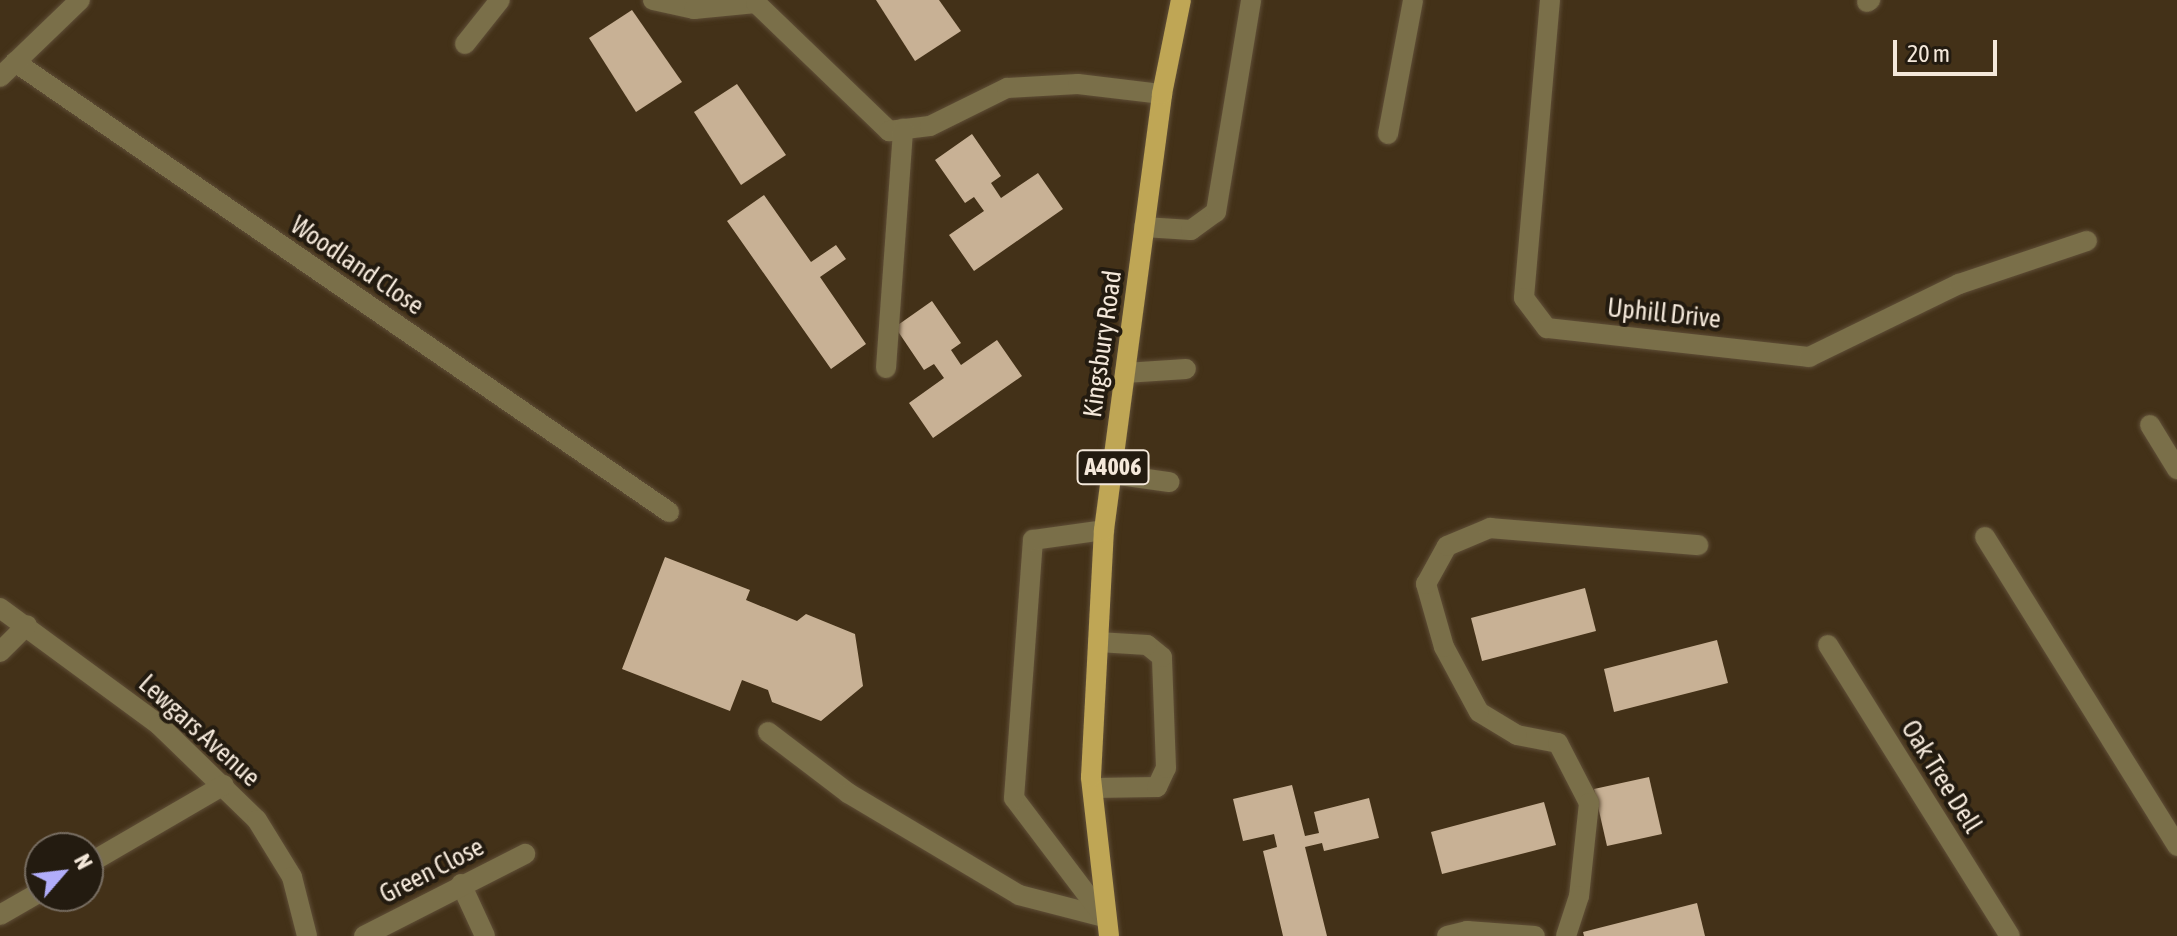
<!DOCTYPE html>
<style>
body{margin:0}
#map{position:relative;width:2177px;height:936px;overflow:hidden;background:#433118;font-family:"Asap Condensed",sans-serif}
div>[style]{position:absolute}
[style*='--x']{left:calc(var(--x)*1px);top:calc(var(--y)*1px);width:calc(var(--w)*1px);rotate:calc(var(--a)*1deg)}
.building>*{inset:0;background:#c8b195}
.roads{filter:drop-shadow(0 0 2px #5f4e37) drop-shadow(0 0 2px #5f4e37)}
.service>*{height:20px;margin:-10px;padding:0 10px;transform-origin:10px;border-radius:10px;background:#7a6f49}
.minor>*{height:20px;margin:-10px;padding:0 10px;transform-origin:10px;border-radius:10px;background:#7a6f49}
.primary>*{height:20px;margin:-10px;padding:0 10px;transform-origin:10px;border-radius:10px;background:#bfa655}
span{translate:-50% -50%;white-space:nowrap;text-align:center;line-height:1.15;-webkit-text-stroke:8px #231b10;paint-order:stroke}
.shield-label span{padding:2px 6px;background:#231b10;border:2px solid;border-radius:6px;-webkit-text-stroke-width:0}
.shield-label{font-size:24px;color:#f4e8da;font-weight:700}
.street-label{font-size:26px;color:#f4e8da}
.north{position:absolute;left:24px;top:832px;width:80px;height:80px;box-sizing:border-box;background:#231b10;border:2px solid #776d61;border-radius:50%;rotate:62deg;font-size:22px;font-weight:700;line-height:32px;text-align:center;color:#f4e8da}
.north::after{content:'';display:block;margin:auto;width:28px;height:36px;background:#b1adfa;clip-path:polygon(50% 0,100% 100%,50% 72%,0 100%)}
.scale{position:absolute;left:1893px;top:40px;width:104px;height:36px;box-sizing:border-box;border:4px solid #f4e8da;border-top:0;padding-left:10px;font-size:24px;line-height:28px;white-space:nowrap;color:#f4e8da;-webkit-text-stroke:6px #231b10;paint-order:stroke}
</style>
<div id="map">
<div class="building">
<div style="clip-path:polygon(876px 0,939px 0,961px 31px,915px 61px)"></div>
<div style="clip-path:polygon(632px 10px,682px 82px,636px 112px,589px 38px)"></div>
<div style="clip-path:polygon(737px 84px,786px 155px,741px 185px,694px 112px)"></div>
<div style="clip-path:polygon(972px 134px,1001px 176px,991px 183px,1001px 198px,1038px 173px,1063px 209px,974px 271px,949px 235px,984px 211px,974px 197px,965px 203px,935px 160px)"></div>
<div style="clip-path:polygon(764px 195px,811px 262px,836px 245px,846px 259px,820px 277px,866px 344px,831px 369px,727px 221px)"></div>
<div style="clip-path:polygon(932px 301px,961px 343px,951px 350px,961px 365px,997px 340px,1022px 376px,933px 438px,909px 403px,944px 378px,934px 364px,924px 370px,895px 327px)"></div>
<div style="clip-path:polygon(665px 557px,750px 590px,746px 600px,797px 621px,806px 614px,855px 634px,863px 686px,821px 721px,772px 702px,768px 690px,742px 680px,730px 711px,622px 669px)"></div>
<div style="clip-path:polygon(1585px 588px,1596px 631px,1482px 661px,1471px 618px)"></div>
<div style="clip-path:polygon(1717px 640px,1728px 683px,1614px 712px,1604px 669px)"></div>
<div style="clip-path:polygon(1649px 777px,1662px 834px,1607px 846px,1594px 789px)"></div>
<div style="clip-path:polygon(1292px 785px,1305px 836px,1319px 833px,1314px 812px,1369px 798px,1379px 838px,1324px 851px,1322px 843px,1305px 847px,1327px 936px,1283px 936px,1263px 851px,1277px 847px,1274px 834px,1243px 841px,1233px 799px)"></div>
<div style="clip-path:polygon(1544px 802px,1556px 845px,1442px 874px,1431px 832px)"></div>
<div style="clip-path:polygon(1697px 903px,1705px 936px,1584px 936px,1583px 932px)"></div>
</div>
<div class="roads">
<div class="service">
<div style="--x:653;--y:0;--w:42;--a:12.4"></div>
<div style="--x:694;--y:9;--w:62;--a:-5.5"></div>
<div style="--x:465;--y:44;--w:56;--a:-51.5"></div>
<div style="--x:1144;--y:227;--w:47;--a:3.7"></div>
<div style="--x:1191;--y:230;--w:31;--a:-36"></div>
<div style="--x:1216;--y:212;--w:215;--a:-80.6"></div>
<div style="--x:1125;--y:373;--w:61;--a:-3.8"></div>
<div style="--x:1112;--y:474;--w:58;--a:8"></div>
<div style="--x:1985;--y:537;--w:364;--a:58.1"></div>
<div style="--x:768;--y:732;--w:101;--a:37.3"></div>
<div style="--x:848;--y:793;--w:199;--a:30.8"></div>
<div style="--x:1019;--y:895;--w:88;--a:14.5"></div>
<div style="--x:1558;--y:743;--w:42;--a:-169"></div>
<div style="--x:1517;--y:735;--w:44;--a:-148.8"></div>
<div style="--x:1479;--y:712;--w:74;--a:-118.3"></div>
<div style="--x:1444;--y:647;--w:66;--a:-105.9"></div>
<div style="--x:1426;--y:584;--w:43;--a:-61.1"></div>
<div style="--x:1447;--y:546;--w:47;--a:-22.7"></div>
<div style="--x:1490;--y:528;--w:209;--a:4.7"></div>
<div style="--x:1093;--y:788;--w:64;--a:-0.9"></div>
<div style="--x:1157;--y:787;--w:21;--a:-65"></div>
<div style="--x:1166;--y:768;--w:111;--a:-92.1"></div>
<div style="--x:1162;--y:657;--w:19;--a:-141"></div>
<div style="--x:1147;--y:645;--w:49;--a:-176.5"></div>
<div style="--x:1104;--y:917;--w:149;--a:-127.1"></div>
<div style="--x:1014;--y:798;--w:259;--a:-85.8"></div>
<div style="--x:1033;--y:540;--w:72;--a:-8"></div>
</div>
<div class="minor">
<div style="--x:1550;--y:0;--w:299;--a:95"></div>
<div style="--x:1524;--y:298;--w:38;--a:53"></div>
<div style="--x:1547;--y:328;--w:264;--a:6.3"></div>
<div style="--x:1809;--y:357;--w:167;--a:-26"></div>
<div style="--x:1959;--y:284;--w:135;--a:-18.6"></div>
<div style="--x:1867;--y:2;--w:4;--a:-34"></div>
<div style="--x:756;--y:3;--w:185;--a:43.9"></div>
<div style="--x:889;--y:131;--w:41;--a:-7"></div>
<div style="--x:930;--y:126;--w:86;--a:-26.3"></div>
<div style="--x:1007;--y:88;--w:71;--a:-3.2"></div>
<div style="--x:1078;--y:84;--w:85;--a:6.8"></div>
<div style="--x:15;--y:62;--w:794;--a:34.53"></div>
<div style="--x:0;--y:77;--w:111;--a:-43.9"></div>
<div style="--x:1388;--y:134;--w:136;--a:-79.4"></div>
<div style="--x:886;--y:368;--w:240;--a:-85.9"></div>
<div style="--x:2150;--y:425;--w:52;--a:58.5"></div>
<div style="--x:0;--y:608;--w:197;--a:36.3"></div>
<div style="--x:159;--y:725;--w:136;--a:44.1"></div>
<div style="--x:257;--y:820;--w:67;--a:58.4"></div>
<div style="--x:292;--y:877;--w:61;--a:75.7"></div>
<div style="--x:1828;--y:645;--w:343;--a:58"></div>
<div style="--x:0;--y:652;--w:38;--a:-45"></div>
<div style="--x:1558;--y:743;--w:68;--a:62.7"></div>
<div style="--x:1589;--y:803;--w:94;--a:96.1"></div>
<div style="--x:1579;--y:896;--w:42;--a:108"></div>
<div style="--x:88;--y:864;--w:157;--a:-30.2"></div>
<div style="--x:461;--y:884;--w:57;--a:65.2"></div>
<div style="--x:0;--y:915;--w:46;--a:-29.9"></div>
<div style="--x:364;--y:936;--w:181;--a:-27"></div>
<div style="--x:1447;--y:936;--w:21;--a:-14"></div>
<div style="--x:1467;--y:931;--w:68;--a:4.2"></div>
</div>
<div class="primary">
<div style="--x:1109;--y:936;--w:160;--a:-96.5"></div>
<div style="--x:1091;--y:777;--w:247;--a:-87"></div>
<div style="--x:1104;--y:530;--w:440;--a:-82.4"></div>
<div style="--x:1162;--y:94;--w:96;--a:-78.6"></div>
</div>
</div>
<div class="shield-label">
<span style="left:1113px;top:467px">A4006</span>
</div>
<div class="street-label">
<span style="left:357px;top:266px;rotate:34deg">Woodland Close</span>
<span style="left:1664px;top:314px;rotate:6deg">Uphill Drive</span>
<span style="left:1103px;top:344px;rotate:-82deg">Kingsbury Road</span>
<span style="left:199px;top:731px;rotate:42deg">Lewgars Avenue</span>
<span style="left:1941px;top:777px;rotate:58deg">Oak Tree Dell</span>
<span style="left:432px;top:871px;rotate:-27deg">Green Close</span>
</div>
<div class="north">N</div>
<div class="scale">20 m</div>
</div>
